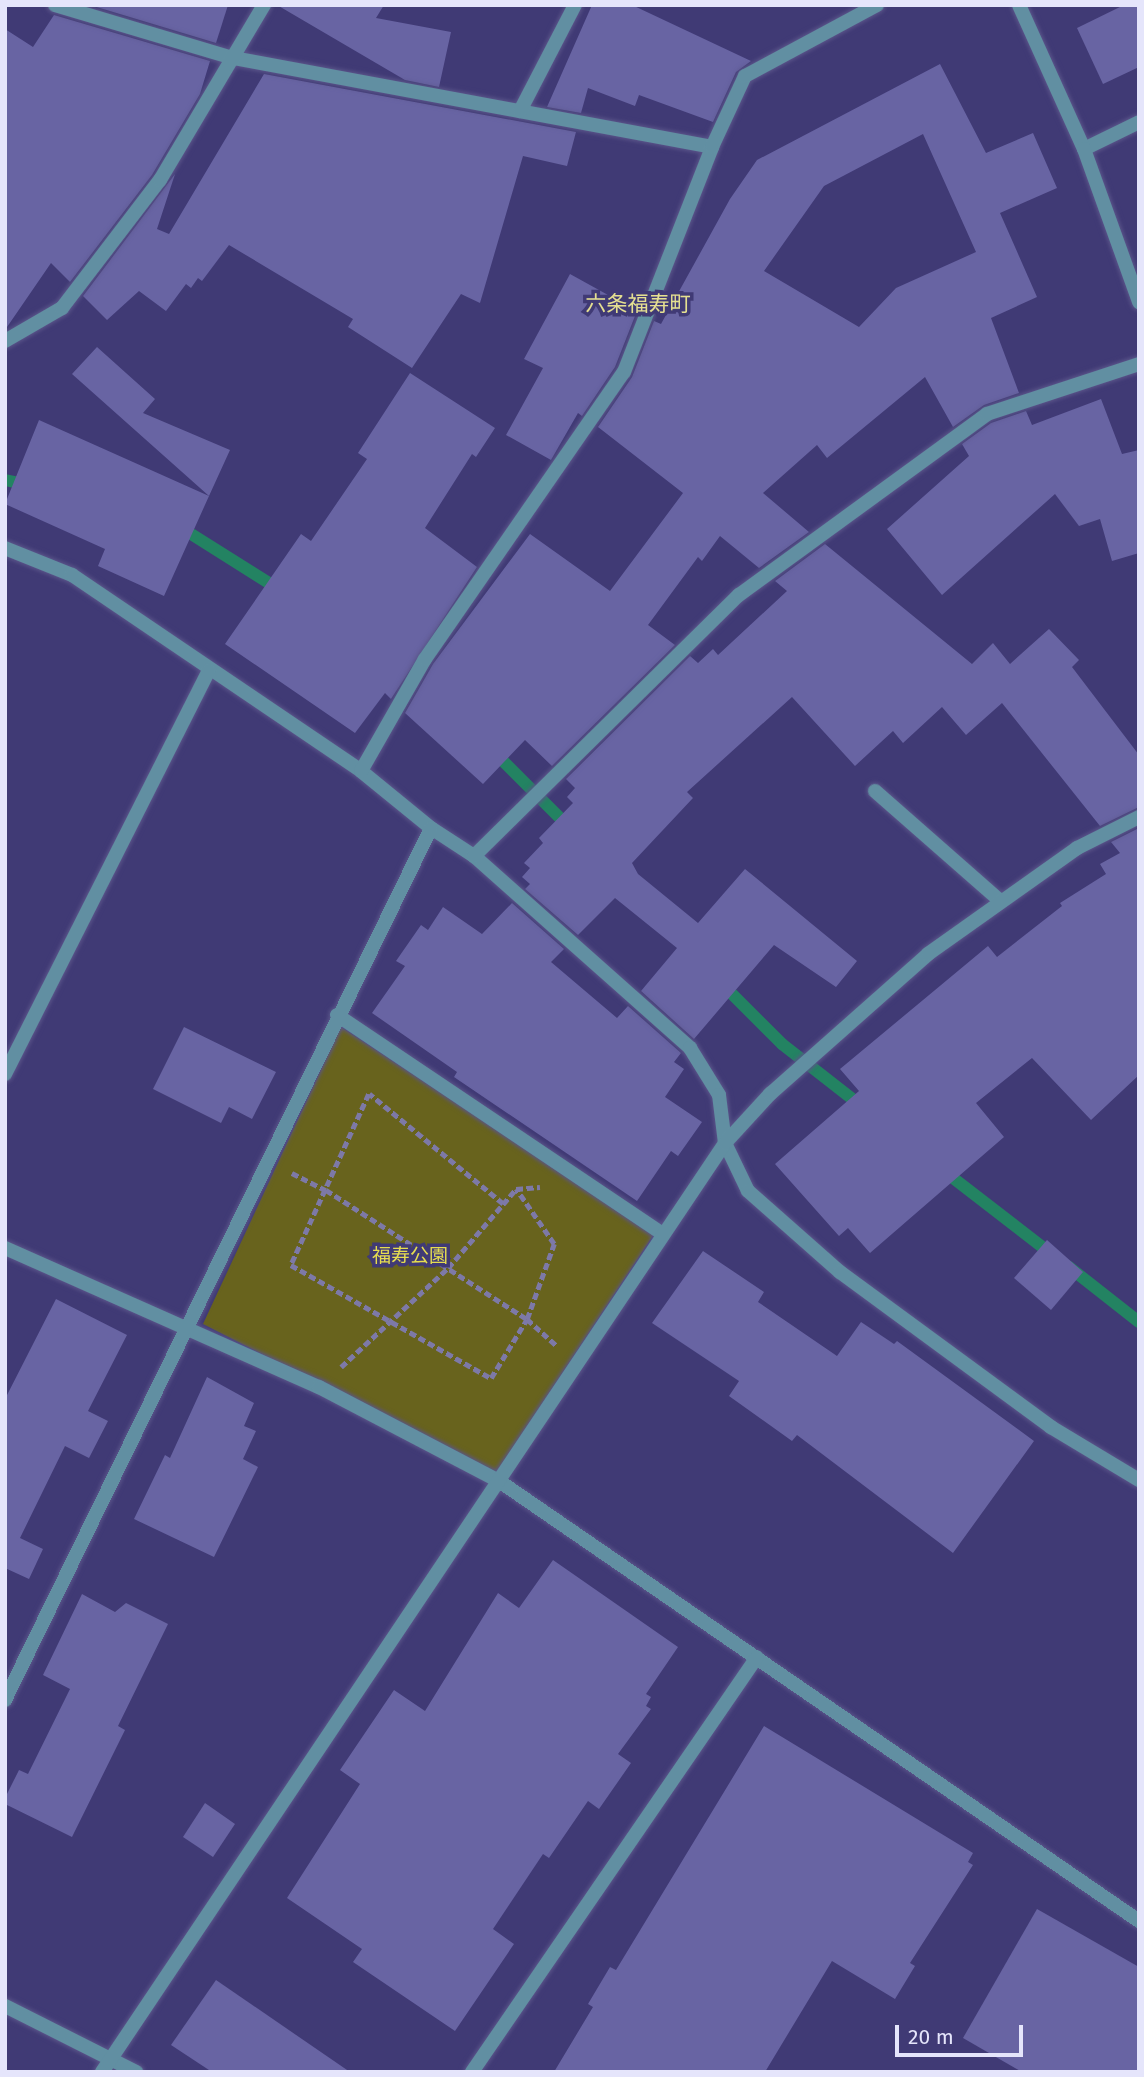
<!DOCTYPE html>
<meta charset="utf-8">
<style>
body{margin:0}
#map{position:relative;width:1144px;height:2077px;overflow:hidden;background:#403a75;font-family:"Fira Sans","Noto Sans JP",sans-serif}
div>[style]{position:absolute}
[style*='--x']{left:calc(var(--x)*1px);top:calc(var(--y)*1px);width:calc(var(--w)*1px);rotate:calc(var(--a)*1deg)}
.green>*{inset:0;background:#68631d}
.stream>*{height:12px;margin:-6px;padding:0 6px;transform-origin:6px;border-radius:6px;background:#238362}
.building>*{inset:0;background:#6864a3}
.path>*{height:4.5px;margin-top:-2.25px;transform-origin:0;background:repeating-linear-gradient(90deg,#7d79a7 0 7px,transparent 0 10.5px)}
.roads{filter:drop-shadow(0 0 2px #5a558a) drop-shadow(0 0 2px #5a558a)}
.minor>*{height:14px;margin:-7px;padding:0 7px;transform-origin:7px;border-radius:7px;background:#618fa2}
.tertiary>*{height:14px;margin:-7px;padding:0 7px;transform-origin:7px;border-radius:7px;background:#618fa2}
span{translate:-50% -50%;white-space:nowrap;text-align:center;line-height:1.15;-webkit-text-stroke:7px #403a75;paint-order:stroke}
.park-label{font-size:19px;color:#e6dd50}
.neighbourhood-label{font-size:21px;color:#e5e091}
.frame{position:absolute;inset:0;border:7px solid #e5e5fb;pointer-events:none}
.scale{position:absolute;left:895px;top:2025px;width:128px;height:32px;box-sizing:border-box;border:4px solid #e5e5fb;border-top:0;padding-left:9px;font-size:21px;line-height:24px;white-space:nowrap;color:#e5e5fb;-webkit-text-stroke:5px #403a75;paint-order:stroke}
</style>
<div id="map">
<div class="green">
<div style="clip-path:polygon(341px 1027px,654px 1234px,496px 1473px,203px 1324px)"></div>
</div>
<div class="stream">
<div style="--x:5;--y:480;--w:25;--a:12"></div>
<div style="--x:180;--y:527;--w:118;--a:32.2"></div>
<div style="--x:494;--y:752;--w:107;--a:45"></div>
<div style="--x:722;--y:984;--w:85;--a:45"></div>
<div style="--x:782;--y:1044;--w:104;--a:38"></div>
<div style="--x:944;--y:1171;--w:139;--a:37.7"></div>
<div style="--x:1069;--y:1267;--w:89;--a:38.2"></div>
</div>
<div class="building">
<div style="clip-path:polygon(90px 5px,228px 5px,216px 43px)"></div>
<div style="clip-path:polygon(277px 5px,384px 5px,376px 18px,451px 32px,439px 87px,405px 80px)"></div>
<div style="clip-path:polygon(592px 5px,632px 5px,751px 61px,736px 72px,713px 122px,639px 95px,635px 106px,588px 88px,581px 113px,547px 107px)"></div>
<div style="clip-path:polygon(1124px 5px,1139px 5px,1139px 67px,1103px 84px,1077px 28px)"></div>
<div style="clip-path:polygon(54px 15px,210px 61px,200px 94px,152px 175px,70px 282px,51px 263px,5px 330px,5px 29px,33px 47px)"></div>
<div style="clip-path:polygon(evenodd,940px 64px,986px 153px,1033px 133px,1057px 188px,1000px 213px,1037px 297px,991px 318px,1019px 393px,984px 405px,953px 427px,925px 377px,827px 458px,817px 445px,763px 493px,809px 532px,759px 568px,720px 536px,702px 561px,698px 557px,648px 625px,675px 645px,552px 766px,525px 740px,483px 784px,405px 713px,433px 664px,530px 534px,610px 591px,683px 493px,598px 427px,632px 377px,654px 321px,661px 324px,730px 199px,757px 160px,940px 64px,923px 134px,976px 252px,896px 288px,859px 327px,764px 271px,824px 186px,923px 134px)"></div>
<div style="clip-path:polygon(264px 74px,576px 132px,567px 166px,523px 156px,480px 303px,461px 294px,412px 368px,348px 327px,353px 319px,229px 245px,202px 281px,198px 278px,191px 288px,186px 284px,166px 311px,139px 291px,107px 320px,83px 296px,175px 174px,157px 229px,169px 234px)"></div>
<div style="clip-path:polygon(570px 274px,637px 311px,615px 367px,582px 416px,578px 413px,551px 460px,506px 435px,543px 368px,524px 359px)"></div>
<div style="clip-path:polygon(97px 347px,155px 399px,143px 413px,230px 450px,209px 496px,72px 374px)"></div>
<div style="clip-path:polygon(410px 373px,495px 428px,476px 457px,472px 454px,425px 528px,477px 567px,391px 699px,385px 693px,355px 733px,225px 644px,301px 534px,311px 541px,367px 459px,358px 453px)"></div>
<div style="clip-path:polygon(1101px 399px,1122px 454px,1139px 450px,1139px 553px,1112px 561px,1100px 519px,1079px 526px,1055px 494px,942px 595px,887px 529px,969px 456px,962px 444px,991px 423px,1026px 411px,1032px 425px)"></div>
<div style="clip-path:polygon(39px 420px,209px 496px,164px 596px,98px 566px,105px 549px,5px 504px)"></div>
<div style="clip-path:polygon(825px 544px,972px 664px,993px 643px,1010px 664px,1049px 629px,1079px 660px,1072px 667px,1139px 755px,1139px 807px,1100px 826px,1002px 703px,966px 735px,942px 707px,903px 743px,893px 731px,855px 766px,792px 697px,687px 792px,693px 798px,632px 863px,638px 874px,698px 923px,745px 869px,857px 961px,836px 987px,774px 945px,694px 1039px,641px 991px,677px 948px,615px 898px,578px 935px,525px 889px,530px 884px,522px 877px,530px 868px,524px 863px,543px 843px,539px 838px,573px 803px,567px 797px,575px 788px,566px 779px,690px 656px,698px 663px,713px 649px,718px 655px,787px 591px,775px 581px)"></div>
<div style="clip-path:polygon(1139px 828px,1139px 1075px,1091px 1120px,1032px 1058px,976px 1103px,1004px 1137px,870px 1253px,848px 1228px,839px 1236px,775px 1164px,859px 1091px,840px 1069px,988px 946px,997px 957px,1062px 906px,1060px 903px,1106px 874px,1100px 864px,1120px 853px,1111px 842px)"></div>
<div style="clip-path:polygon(512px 903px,564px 949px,551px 962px,617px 1018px,628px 1006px,681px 1053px,674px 1062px,684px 1069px,665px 1097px,702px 1122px,678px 1156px,671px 1151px,637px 1201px,454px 1077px,457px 1072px,372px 1013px,405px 966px,396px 961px,421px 925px,428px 930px,443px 907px,482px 934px)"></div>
<div style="clip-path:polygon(184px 1027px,276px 1072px,252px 1119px,229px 1107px,221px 1123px,153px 1089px)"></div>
<div style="clip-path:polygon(1047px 1240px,1083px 1272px,1051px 1310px,1014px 1278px)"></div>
<div style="clip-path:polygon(703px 1251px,764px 1292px,758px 1302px,837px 1356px,861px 1322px,894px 1344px,897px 1341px,1034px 1441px,953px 1553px,797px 1435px,792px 1441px,729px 1396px,739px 1381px,652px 1323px)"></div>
<div style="clip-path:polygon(56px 1299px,127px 1335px,88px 1411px,108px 1421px,89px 1458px,65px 1446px,20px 1538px,43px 1549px,29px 1579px,5px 1568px,5px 1399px)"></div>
<div style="clip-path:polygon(207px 1377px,254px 1403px,244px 1426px,256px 1431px,243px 1459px,258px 1467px,214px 1557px,134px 1519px,165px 1455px,170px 1458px)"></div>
<div style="clip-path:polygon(553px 1560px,678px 1647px,646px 1694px,651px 1697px,646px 1706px,651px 1709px,618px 1754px,631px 1763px,599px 1809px,588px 1801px,549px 1858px,543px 1854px,493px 1929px,514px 1944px,455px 2031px,353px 1962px,362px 1949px,287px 1898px,360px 1784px,340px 1770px,394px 1690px,425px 1711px,498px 1593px,519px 1608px)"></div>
<div style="clip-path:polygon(82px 1594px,115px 1612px,126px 1603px,168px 1624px,118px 1726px,125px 1730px,72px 1837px,5px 1804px,5px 1798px,19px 1770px,28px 1774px,70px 1689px,43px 1675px)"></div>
<div style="clip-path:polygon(764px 1726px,973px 1853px,968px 1862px,973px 1865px,910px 1963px,915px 1966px,895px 1999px,832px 1961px,765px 2072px,554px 2072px,593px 2007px,588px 2004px,610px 1967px,616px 1970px)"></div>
<div style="clip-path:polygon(205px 1803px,235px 1824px,213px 1857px,183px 1837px)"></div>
<div style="clip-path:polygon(1037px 1909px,1139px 1967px,1139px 2072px,1022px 2072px,963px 2038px)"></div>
<div style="clip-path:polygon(216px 1980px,350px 2072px,212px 2072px,171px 2045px)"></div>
</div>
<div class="path">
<div style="--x:292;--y:1173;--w:38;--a:27"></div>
<div style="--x:326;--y:1190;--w:239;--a:32.7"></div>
<div style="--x:527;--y:1319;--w:40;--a:42"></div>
<div style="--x:503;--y:1204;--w:173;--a:-140.6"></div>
<div style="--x:369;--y:1094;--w:188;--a:114.5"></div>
<div style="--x:291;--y:1265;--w:230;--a:29.5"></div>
<div style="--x:491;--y:1378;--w:69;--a:-58.6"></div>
<div style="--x:527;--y:1319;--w:80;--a:-70.2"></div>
<div style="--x:554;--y:1244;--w:67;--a:-124.6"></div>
<div style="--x:341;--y:1367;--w:146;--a:-42.8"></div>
<div style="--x:448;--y:1268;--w:104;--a:-49.3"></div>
<div style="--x:516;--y:1189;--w:24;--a:-5"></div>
</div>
<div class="roads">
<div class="minor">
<div style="--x:55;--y:5;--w:186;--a:16.6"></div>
<div style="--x:233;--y:58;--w:487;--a:10.5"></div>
<div style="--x:520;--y:111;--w:119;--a:-62.6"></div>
<div style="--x:1084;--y:149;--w:61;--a:-26.1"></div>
<div style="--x:5;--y:341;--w:66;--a:-30.1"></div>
<div style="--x:62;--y:308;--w:161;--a:-52.6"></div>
<div style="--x:160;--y:180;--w:204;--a:-59.3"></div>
<div style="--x:5;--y:548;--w:72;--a:21.9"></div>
<div style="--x:72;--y:575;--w:349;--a:34.1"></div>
<div style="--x:361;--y:771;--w:90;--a:39.2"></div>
<div style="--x:431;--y:828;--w:51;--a:33.1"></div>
<div style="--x:474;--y:856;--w:289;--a:41.6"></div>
<div style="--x:690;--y:1048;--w:55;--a:58.3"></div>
<div style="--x:719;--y:1095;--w:48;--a:82.9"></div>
<div style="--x:725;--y:1143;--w:53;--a:64.4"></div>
<div style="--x:748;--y:1191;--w:123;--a:41.4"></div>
<div style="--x:840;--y:1272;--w:262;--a:36.3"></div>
<div style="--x:1051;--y:1427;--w:103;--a:31.1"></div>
<div style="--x:361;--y:771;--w:129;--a:-60.3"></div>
<div style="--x:425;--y:659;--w:349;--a:-55.3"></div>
<div style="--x:624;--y:372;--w:242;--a:-68.6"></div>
<div style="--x:712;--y:147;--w:78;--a:-65.1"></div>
<div style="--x:745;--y:76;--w:150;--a:-28.3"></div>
<div style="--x:875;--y:791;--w:167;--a:41.3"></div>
<div style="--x:474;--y:856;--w:372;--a:-44.6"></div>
<div style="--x:739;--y:595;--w:307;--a:-36.1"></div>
<div style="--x:987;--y:414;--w:160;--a:-18.2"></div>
<div style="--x:337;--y:1015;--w:393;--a:33.9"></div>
<div style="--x:5;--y:1074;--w:452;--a:-63.2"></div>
<div style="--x:5;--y:1248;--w:343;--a:23.9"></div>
<div style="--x:319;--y:1387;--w:203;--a:27.6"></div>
<div style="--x:499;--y:1481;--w:777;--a:34.51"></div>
<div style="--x:5;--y:1700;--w:970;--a:-63.96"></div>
<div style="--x:5;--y:2006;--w:147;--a:26.7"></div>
<div style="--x:102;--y:2072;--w:1119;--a:-56.15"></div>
<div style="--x:725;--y:1143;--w:67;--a:-47.4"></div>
<div style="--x:770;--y:1094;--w:211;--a:-41.5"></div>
<div style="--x:928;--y:954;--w:183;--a:-35.4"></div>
<div style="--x:1077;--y:848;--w:69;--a:-26.6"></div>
<div style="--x:472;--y:2072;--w:503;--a:-55.52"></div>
</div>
<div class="tertiary">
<div style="--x:1019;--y:5;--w:158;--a:65.7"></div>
<div style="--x:1084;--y:149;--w:163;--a:70.2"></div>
</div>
</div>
<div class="park-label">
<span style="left:410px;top:1256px">福寿公園</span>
</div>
<div class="neighbourhood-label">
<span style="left:638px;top:304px">六条福寿町</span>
</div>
<div class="frame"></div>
<div class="scale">20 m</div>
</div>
